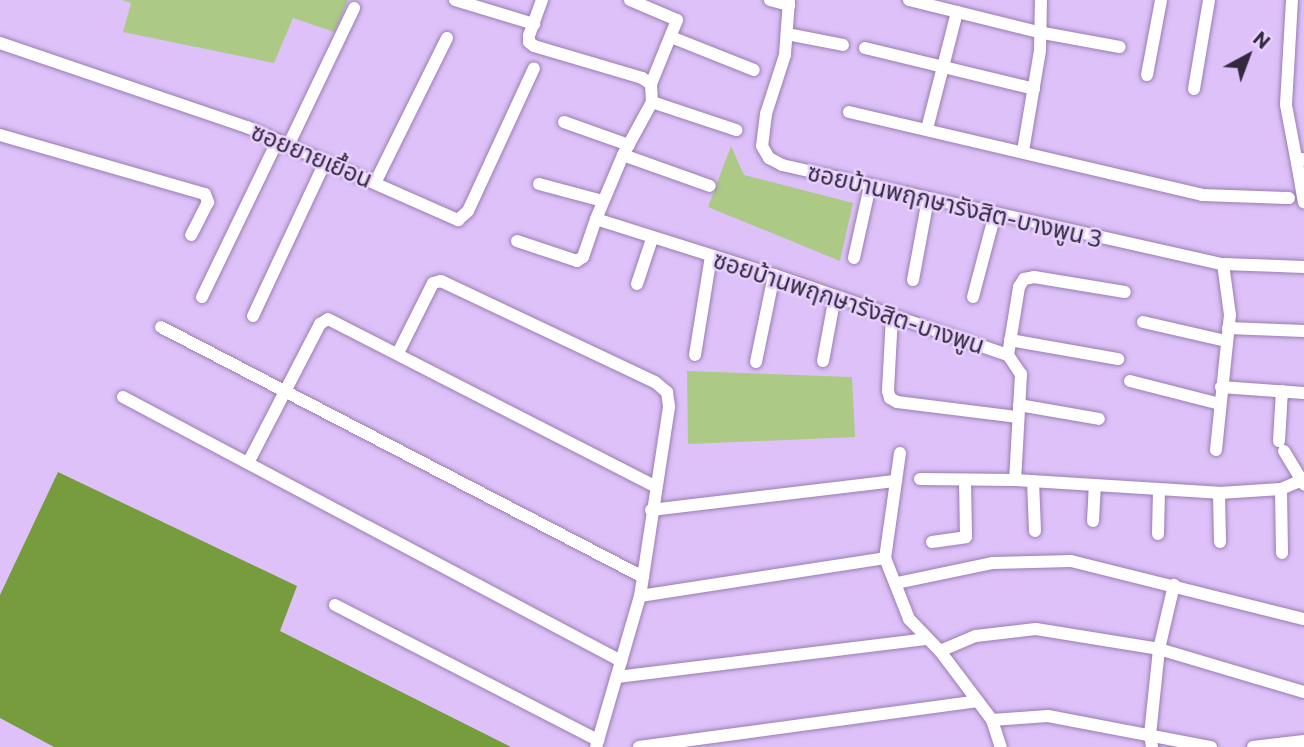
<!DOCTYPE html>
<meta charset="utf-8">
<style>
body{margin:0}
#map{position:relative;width:1304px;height:747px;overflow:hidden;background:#ddc1f8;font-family:Commissioner,"Noto Sans Thai",sans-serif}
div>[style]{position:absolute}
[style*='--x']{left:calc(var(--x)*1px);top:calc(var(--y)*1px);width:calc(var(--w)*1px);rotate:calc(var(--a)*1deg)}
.green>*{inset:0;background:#acca86}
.forest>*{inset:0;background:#779c3d}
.roads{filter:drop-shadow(0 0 2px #987eb1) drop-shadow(0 0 2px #987eb1)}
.minor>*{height:12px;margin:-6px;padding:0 6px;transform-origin:6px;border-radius:6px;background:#fff}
span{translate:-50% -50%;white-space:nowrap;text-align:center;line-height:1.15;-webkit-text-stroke:5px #e7d1fe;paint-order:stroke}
.street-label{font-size:24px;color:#35293f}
.north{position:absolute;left:1213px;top:21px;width:70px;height:70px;-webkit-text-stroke:5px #e7d1fe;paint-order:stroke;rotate:41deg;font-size:19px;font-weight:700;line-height:28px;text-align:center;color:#35293f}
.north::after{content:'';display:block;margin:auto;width:24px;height:32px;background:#35293f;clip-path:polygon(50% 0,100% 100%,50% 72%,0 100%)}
</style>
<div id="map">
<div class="green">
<div style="clip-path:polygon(122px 0,348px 0,334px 32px,293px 18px,274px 63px,123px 32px,131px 3px)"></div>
<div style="clip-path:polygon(731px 146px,744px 175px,853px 203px,840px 261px,708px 207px)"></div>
<div style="clip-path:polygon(687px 371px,852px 377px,855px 437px,688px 444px)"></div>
</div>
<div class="forest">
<div style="clip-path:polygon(58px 472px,297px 586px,280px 631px,511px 747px,54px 747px,0 718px,0 595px)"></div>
</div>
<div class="roads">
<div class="minor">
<div style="--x:455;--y:0;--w:83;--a:16.9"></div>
<div style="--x:542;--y:0;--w:37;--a:110"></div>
<div style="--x:529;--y:35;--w:7;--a:90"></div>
<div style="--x:529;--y:42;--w:6;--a:39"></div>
<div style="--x:534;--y:46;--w:113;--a:16.5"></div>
<div style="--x:642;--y:78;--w:11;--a:34"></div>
<div style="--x:651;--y:84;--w:18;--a:87"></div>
<div style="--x:652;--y:102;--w:60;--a:118.7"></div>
<div style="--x:623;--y:155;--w:69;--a:112.9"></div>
<div style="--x:596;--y:219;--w:187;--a:17.5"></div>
<div style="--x:774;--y:275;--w:247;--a:18.9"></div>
<div style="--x:1008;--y:355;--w:23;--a:56"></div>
<div style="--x:1021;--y:374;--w:106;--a:93.2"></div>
<div style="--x:1015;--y:480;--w:204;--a:3.6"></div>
<div style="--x:1219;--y:493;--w:62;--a:-3.7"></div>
<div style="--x:1281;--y:489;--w:25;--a:-23"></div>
<div style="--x:630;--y:0;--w:51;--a:23.1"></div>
<div style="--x:677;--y:20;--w:69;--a:112.1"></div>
<div style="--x:770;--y:0;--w:20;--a:15"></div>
<div style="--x:789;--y:0;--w:55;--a:94.2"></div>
<div style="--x:785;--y:55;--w:62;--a:107.9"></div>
<div style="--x:766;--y:114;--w:32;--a:97"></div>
<div style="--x:762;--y:146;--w:14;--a:60"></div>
<div style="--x:769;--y:158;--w:15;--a:28"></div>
<div style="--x:782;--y:165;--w:452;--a:12.7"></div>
<div style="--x:1223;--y:264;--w:81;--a:2.1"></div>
<div style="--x:909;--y:0;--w:133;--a:13.9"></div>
<div style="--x:1038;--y:32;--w:83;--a:10.4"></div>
<div style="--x:1292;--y:0;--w:105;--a:93.3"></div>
<div style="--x:1286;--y:105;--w:59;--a:79.3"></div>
<div style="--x:787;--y:34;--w:57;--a:11.1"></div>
<div style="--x:671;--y:37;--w:89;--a:21.7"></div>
<div style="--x:0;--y:43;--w:261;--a:18.8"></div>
<div style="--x:247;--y:127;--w:231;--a:23.8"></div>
<div style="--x:458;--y:220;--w:13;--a:-42"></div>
<div style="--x:468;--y:211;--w:157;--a:-65.2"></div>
<div style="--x:865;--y:48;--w:174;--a:13.6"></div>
<div style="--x:1147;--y:75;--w:76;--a:-79.4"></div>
<div style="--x:1194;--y:89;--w:90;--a:-80.4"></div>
<div style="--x:652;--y:102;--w:89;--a:18.4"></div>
<div style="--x:849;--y:112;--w:363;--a:13.2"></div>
<div style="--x:1202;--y:195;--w:87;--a:2"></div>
<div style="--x:564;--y:122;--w:69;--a:19.5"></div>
<div style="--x:927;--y:129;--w:121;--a:-75.6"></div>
<div style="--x:0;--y:135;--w:213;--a:16.1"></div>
<div style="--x:205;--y:194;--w:9;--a:69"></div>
<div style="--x:208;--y:202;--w:37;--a:117"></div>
<div style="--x:288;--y:146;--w:153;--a:-64.4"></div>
<div style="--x:1023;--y:151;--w:102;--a:-80.4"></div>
<div style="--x:1040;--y:50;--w:50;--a:-88.9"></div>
<div style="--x:623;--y:155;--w:92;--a:19.6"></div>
<div style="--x:1302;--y:159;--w:6;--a:141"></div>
<div style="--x:1297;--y:163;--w:40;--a:80"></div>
<div style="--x:375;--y:183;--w:162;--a:-63.6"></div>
<div style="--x:539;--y:184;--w:66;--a:14.9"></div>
<div style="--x:517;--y:241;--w:63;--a:18.4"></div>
<div style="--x:577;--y:261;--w:7;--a:-34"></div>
<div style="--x:583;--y:257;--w:40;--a:-71.1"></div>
<div style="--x:854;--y:258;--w:74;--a:-77.5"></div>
<div style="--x:913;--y:280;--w:82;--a:-79.5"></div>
<div style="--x:637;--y:284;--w:47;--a:-71.6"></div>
<div style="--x:202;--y:297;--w:172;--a:-64.2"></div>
<div style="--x:973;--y:297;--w:86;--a:-75.2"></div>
<div style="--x:253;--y:316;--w:170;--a:-64.9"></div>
<div style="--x:892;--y:316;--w:75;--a:93.1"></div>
<div style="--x:888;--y:391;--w:7;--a:74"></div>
<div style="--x:890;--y:398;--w:8;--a:30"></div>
<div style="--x:897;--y:402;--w:122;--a:7.1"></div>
<div style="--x:1143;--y:322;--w:85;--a:12.9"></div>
<div style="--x:161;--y:327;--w:543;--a:27.41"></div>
<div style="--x:1228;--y:328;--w:76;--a:2.3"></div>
<div style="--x:1010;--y:340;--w:110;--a:10"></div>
<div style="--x:398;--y:353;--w:78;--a:-63.4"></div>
<div style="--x:433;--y:283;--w:8;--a:-14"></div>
<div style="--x:441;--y:281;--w:237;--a:25.3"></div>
<div style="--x:655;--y:382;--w:16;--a:40"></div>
<div style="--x:667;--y:392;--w:15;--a:82"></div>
<div style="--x:669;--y:407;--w:191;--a:98.7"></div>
<div style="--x:640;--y:596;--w:157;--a:106.2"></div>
<div style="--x:695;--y:355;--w:100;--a:-80.8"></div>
<div style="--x:1008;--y:355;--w:69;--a:-80.8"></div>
<div style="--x:1019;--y:287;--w:9;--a:-58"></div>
<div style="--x:1024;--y:279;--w:10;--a:-11"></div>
<div style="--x:1034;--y:277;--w:92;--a:9.4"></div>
<div style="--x:823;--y:361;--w:66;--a:-79.5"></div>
<div style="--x:756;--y:362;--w:89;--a:-78.3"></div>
<div style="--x:1130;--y:381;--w:93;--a:14.3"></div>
<div style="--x:1221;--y:387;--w:83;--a:4.1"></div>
<div style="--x:123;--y:397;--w:564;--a:27.93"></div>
<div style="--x:1019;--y:405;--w:81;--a:9.9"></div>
<div style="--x:1279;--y:441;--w:50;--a:-86.6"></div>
<div style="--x:1216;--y:450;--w:136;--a:-84.1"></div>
<div style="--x:1230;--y:315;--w:51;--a:-97.8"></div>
<div style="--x:1284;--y:451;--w:39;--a:59"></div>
<div style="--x:900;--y:453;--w:106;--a:98.1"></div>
<div style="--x:885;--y:558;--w:66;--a:68.5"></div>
<div style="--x:909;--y:619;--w:45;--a:45.9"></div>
<div style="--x:940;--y:651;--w:86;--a:53"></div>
<div style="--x:992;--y:720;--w:28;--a:72"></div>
<div style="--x:248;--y:463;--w:157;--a:-62.6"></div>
<div style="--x:320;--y:324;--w:9;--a:-32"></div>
<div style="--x:328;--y:319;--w:367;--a:27.1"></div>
<div style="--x:920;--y:479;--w:95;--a:0.6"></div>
<div style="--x:1033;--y:481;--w:50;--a:87.7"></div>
<div style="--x:1281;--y:489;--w:64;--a:89.1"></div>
<div style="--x:1219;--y:493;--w:49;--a:88.8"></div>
<div style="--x:651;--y:510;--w:247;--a:-6.8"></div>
<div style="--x:1093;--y:521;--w:35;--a:-87"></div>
<div style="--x:1158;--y:534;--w:45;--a:-88.7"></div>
<div style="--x:932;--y:542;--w:34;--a:-8"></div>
<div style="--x:966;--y:537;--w:57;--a:-91"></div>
<div style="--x:897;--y:583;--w:98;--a:-11.8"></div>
<div style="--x:993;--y:563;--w:78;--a:-1.5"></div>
<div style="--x:1071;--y:561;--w:240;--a:14"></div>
<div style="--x:640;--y:596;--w:248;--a:-8.8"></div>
<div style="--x:335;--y:605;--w:296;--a:27.2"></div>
<div style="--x:940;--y:651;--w:39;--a:-23"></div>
<div style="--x:976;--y:636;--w:60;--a:-6.7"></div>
<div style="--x:1036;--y:629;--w:125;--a:9.2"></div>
<div style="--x:1159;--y:649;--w:151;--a:16.5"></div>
<div style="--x:617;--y:677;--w:313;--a:-7"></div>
<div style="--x:992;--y:720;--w:56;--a:-4.1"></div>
<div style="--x:1048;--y:716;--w:166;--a:10.8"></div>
<div style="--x:639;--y:747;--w:342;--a:-7.7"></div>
<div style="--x:1152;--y:747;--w:12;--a:-99"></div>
<div style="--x:1150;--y:735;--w:86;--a:-84"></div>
<div style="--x:1159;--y:649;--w:66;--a:-76.8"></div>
<div style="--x:1253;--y:747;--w:51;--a:-6.7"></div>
</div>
</div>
<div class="street-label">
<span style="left:312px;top:155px;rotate:23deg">ซอยยายเยื้อน</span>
<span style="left:955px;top:205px;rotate:13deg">ซอยบ้านพฤกษารังสิต-บางพูน 3</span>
<span style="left:849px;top:302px;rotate:18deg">ซอยบ้านพฤกษารังสิต-บางพูน</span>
</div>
<div class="north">N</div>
</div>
